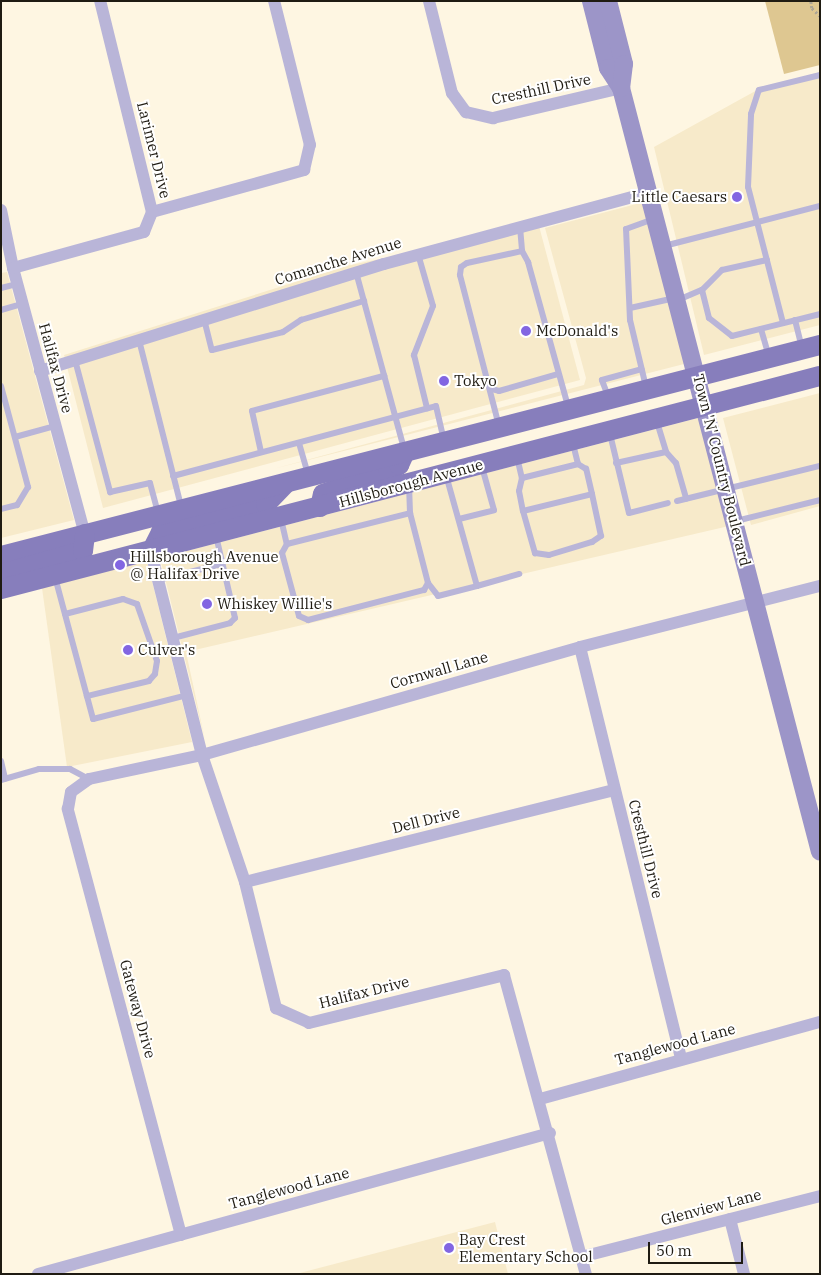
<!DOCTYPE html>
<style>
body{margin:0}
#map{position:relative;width:821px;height:1275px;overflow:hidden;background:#fef6e2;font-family:"IBM Plex Serif",serif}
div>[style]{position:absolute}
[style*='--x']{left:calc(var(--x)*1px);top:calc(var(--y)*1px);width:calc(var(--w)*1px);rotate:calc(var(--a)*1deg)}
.built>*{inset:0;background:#f7eaca}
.green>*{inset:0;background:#dec791}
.path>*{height:2.5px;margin-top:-1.25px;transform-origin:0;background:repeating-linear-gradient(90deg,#ada696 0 2.5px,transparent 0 5px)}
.lane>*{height:6px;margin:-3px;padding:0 3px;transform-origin:3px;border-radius:3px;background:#b9b5d8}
.street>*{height:12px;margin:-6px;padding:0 6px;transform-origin:6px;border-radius:6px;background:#b9b5d8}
.secondary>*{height:18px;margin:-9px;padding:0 9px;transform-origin:9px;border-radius:9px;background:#9c95c8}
.primary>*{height:20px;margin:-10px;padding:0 10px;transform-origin:10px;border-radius:10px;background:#877ebc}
.dots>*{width:14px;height:14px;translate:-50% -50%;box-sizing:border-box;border:2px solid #fff;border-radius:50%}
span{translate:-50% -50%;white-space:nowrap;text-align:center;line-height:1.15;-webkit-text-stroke:4px #fff;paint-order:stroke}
.street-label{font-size:15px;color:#1f1b12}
.poi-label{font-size:15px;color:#1f1b12}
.right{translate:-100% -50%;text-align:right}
.left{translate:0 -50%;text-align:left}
.frame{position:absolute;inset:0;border:2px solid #1f1b12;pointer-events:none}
.scale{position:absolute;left:648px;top:1242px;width:95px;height:22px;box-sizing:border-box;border:2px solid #1f1b12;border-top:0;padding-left:6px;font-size:15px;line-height:18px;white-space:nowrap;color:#1f1b12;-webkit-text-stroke:4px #fff;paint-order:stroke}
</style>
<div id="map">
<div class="built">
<div style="clip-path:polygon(820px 72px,820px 325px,704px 355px,654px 147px,759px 89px)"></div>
<div style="clip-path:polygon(644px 202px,688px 363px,273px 469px,584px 385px,586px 378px,545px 228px)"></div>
<div style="clip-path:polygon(539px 226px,580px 380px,103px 508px,64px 355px,346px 266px)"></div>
<div style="clip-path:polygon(7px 272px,74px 520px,1px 538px,1px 273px)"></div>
<div style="clip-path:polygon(820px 393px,820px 506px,751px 525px,723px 418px)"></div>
<div style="clip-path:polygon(702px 417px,729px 526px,186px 652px,205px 740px,160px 558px)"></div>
<div style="clip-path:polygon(147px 561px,192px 742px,67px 767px,42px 588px)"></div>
<div style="clip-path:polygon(495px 1222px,508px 1274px,296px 1274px)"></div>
</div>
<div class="green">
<div style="clip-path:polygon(765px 1px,820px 1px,820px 65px,784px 74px)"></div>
</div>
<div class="path">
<div style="--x:811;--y:1;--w:7;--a:82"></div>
<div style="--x:812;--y:8;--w:11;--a:45"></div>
</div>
<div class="lane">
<div style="--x:520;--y:227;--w:24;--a:85"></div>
<div style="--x:664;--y:246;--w:161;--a:-14.4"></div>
<div style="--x:418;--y:254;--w:54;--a:73.9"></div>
<div style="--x:433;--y:306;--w:53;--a:111.2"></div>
<div style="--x:414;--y:355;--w:55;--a:76.2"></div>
<div style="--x:767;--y:260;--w:46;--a:167.5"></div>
<div style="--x:722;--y:270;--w:28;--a:135"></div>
<div style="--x:702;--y:290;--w:29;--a:76"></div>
<div style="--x:709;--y:318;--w:29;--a:38"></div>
<div style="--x:732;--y:336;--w:91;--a:-14"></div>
<div style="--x:356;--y:272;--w:183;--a:74.8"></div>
<div style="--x:1;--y:288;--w:16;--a:-14"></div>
<div style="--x:678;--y:300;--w:26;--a:-23"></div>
<div style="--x:630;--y:308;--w:46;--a:-12.5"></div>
<div style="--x:1;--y:310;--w:22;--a:-16"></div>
<div style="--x:204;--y:319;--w:32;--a:76"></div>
<div style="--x:212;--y:350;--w:73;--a:-14.2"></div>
<div style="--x:283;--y:332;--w:22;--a:-34"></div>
<div style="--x:301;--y:320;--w:66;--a:-16.8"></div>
<div style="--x:795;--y:320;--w:29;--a:76"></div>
<div style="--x:783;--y:323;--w:140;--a:-104.4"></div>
<div style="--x:748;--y:187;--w:73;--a:-87.6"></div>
<div style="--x:751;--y:114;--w:25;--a:-72"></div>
<div style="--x:759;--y:90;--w:63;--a:-13.8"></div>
<div style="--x:761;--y:329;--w:29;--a:74"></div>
<div style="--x:139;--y:340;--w:171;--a:75.8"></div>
<div style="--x:75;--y:360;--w:137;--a:75.1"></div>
<div style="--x:110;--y:492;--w:41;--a:-12.7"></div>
<div style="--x:150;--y:483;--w:31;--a:75"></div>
<div style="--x:1;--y:386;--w:105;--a:75"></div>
<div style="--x:28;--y:487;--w:21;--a:121"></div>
<div style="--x:17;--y:505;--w:16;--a:166"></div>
<div style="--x:646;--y:387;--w:69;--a:-103.4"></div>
<div style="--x:630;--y:320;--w:91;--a:-92.5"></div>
<div style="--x:626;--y:229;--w:30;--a:-20"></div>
<div style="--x:492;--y:389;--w:7;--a:16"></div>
<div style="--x:499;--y:391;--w:61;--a:-16.1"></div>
<div style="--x:608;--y:396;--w:17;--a:-111"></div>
<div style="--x:602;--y:380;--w:41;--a:-15.4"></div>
<div style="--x:657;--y:422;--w:31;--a:73"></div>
<div style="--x:499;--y:426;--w:156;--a:-104.5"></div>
<div style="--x:460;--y:275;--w:8;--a:-83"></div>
<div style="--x:461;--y:267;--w:7;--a:-34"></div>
<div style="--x:467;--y:263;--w:56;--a:-12.3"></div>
<div style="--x:522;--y:251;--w:13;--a:61"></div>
<div style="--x:528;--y:262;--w:149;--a:74.5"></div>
<div style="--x:610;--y:434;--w:81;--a:76.5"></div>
<div style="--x:629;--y:513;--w:40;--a:-14.4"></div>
<div style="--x:15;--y:437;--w:41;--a:-15.4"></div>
<div style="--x:299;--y:443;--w:33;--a:74"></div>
<div style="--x:261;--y:452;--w:42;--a:-102.4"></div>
<div style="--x:252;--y:411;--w:137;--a:-14.9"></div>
<div style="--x:517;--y:457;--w:22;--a:77"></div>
<div style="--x:522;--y:478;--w:58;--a:-14"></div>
<div style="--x:578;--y:464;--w:21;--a:-104"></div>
<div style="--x:616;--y:463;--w:51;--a:-12.4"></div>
<div style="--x:666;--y:452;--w:15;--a:48"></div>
<div style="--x:676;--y:463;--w:37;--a:74"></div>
<div style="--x:173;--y:476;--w:272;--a:-14.9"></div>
<div style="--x:436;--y:406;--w:35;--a:77"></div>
<div style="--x:522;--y:478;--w:13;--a:103"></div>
<div style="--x:519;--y:491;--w:20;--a:79"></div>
<div style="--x:523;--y:511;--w:71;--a:-13.8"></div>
<div style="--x:592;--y:494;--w:26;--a:-103"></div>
<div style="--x:586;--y:469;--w:9;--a:-148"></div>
<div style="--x:677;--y:501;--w:147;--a:-13.8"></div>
<div style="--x:523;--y:511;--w:44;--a:74.1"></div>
<div style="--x:535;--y:553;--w:14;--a:8"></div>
<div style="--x:549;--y:555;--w:45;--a:-16.8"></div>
<div style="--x:592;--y:542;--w:11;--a:-34"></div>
<div style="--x:601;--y:536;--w:43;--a:-102.1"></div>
<div style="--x:281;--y:519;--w:26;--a:77"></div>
<div style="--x:287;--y:544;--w:127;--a:-14.1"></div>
<div style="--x:410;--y:513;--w:28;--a:-92"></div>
<div style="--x:459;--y:519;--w:36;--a:-14"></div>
<div style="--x:494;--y:510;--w:45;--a:-105.6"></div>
<div style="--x:736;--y:521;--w:87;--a:-14"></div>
<div style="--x:287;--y:544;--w:10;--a:119"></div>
<div style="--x:282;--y:553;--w:65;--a:74.9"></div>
<div style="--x:299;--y:616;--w:10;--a:24"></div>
<div style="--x:308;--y:620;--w:120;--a:-14.5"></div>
<div style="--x:424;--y:590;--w:8;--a:-60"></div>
<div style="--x:428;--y:583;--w:72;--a:-104.4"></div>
<div style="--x:55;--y:577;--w:147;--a:75"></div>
<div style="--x:93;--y:719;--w:97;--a:-14.3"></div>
<div style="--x:158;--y:580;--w:66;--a:-14"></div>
<div style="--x:428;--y:583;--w:16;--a:52"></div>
<div style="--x:438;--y:596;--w:40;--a:-14.4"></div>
<div style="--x:477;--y:586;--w:115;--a:-105.6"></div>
<div style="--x:477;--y:586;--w:44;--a:-15.9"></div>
<div style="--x:65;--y:614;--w:60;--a:-14.5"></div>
<div style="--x:123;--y:599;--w:15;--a:20"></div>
<div style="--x:137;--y:604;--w:60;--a:70.7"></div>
<div style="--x:157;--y:661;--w:13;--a:99"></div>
<div style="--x:155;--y:674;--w:9;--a:131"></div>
<div style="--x:149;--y:681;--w:64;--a:166.4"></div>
<div style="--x:173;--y:638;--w:59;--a:-14.7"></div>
<div style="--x:230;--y:623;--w:7;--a:-45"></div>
<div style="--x:235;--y:618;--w:84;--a:-103"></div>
<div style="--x:1;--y:761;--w:18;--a:77"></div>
<div style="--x:1;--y:780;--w:40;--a:-16"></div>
<div style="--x:39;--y:769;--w:31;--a:0"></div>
<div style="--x:70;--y:769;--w:21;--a:28"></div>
</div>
<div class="street">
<div style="--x:429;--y:1;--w:95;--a:76"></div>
<div style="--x:452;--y:93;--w:24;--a:54"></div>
<div style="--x:466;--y:112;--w:28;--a:13"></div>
<div style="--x:493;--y:118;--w:131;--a:-13.2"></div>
<div style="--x:1;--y:210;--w:59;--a:78.3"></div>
<div style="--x:13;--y:268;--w:276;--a:74.9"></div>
<div style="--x:152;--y:212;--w:158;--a:-15.4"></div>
<div style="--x:304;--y:170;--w:26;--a:-77"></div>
<div style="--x:310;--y:145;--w:148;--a:-104"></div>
<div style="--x:13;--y:268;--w:136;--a:-15.4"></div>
<div style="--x:144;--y:232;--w:22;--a:-68"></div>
<div style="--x:152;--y:212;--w:217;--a:-103.8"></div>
<div style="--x:40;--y:371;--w:360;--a:-17.3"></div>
<div style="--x:384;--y:264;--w:273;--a:-15.1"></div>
<div style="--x:151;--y:552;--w:209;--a:75.9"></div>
<div style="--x:202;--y:755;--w:134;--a:71.3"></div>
<div style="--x:245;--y:882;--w:130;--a:76.2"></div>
<div style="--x:276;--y:1008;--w:36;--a:24"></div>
<div style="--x:309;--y:1023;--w:201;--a:-13.8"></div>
<div style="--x:504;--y:975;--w:310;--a:74.7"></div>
<div style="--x:580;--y:647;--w:423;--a:76.2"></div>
<div style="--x:245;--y:882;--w:381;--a:-14"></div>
<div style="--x:540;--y:1099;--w:290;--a:-15.4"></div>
<div style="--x:730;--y:1219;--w:57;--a:75.7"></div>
<div style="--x:181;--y:1235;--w:441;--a:-104.9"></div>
<div style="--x:68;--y:809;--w:17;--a:-80"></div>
<div style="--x:71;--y:792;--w:22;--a:-36"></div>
<div style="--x:89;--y:779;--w:116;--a:-12"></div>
<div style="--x:202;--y:755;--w:393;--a:-15.9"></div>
<div style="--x:580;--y:647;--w:248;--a:-14.3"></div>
<div style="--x:581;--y:1257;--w:247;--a:-14.3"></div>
<div style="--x:38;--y:1274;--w:531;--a:-15.4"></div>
</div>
<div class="secondary">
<div style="--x:591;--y:1;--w:69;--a:75.8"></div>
<div style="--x:608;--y:68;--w:24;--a:57"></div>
<div style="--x:621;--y:88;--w:789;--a:75.4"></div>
<div style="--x:608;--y:1;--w:65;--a:75.7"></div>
<div style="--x:624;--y:64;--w:24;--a:97"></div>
</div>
<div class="primary">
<div style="--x:320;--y:507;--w:13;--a:-77"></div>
<div style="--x:323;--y:494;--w:69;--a:-19.5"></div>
<div style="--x:388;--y:471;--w:13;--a:-29"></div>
<div style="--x:399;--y:465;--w:14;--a:-65"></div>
<div style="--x:151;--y:552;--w:22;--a:-63"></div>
<div style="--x:161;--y:532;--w:109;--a:-14.9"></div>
<div style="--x:266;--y:504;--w:29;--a:-46"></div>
<div style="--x:1;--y:556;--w:846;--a:-14.45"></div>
<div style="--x:1;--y:574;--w:85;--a:-15.7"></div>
<div style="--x:83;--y:551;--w:17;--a:-83"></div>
<div style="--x:1;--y:589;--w:846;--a:-14.58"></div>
</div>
<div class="dots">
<div style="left:737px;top:197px;background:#8266e2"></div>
<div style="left:526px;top:331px;background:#8266e2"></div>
<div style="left:444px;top:381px;background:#8266e2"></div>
<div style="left:120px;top:565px;background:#8266e2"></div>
<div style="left:207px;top:604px;background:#8266e2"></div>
<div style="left:128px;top:650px;background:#8266e2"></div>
<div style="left:449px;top:1248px;background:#8266e2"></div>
</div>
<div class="street-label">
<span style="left:541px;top:89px;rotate:-12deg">Cresthill Drive</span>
<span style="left:154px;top:150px;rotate:76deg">Larimer Drive</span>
<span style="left:338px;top:261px;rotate:-17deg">Comanche Avenue</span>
<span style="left:56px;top:368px;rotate:75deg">Halifax Drive</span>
<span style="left:722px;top:470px;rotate:76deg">Town 'N' Country Boulevard</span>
<span style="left:411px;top:483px;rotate:-15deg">Hillsborough Avenue</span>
<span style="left:439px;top:670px;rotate:-16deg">Cornwall Lane</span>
<span style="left:426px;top:820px;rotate:-14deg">Dell Drive</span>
<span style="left:646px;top:849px;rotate:76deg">Cresthill Drive</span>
<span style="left:364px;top:992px;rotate:-14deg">Halifax Drive</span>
<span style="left:138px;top:1009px;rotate:75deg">Gateway Drive</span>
<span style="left:675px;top:1044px;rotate:-15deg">Tanglewood Lane</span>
<span style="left:289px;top:1188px;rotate:-15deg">Tanglewood Lane</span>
<span style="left:711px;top:1207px;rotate:-15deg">Glenview Lane</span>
</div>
<div class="poi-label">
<span class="right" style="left:727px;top:197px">Little Caesars</span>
<span class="left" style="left:536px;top:331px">McDonald's</span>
<span class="left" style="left:454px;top:381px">Tokyo</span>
<span class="left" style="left:130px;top:565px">Hillsborough Avenue<br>@ Halifax Drive</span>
<span class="left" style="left:217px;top:604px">Whiskey Willie's</span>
<span class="left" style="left:138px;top:650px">Culver's</span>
<span class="left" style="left:459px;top:1248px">Bay Crest<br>Elementary School</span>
</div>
<div class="frame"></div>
<div class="scale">50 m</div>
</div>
